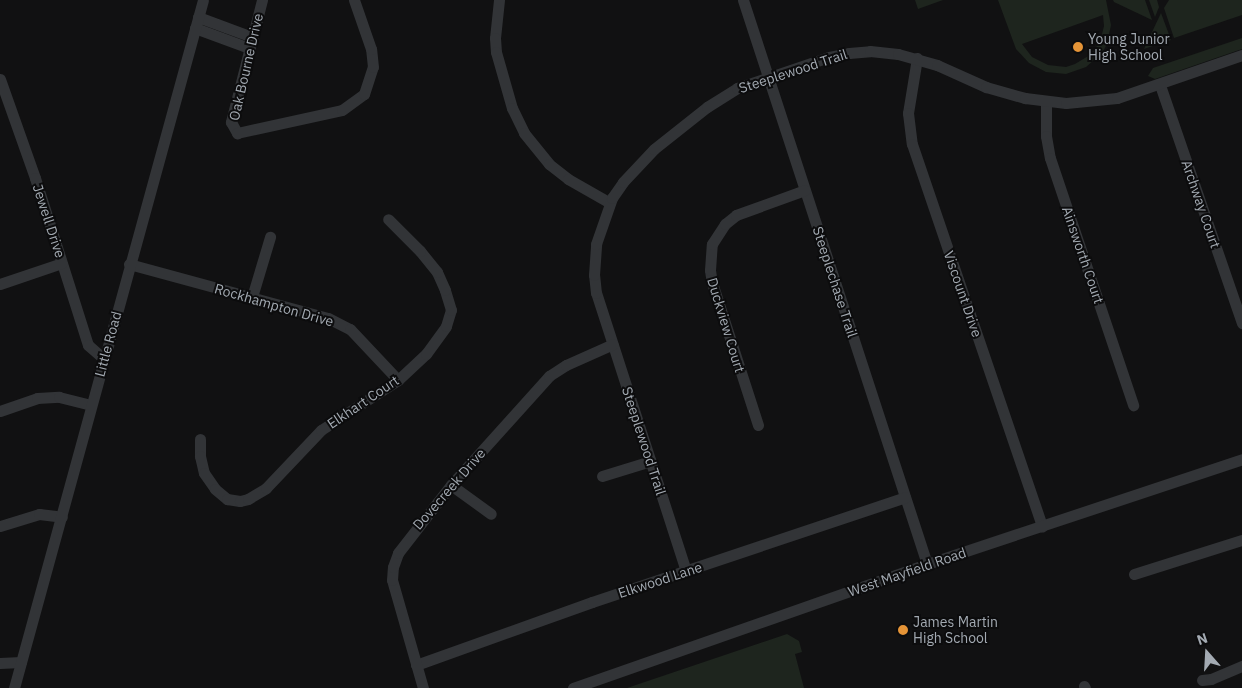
<!DOCTYPE html>
<style>
body{margin:0}
#map{position:relative;width:1242px;height:688px;overflow:hidden;background:#111112;font-family:"IBM Plex Sans",sans-serif}
div>[style]{position:absolute}
[style*='--x']{left:calc(var(--x)*1px);top:calc(var(--y)*1px);width:calc(var(--w)*1px);rotate:calc(var(--a)*1deg)}
.green>*{inset:0;background:#1e251e}
.minor>*{height:11px;margin:-5.5px;padding:0 5.5px;transform-origin:5.5px;border-radius:5.5px;background:#323437}
.dots>*{width:14px;height:14px;translate:-50% -50%;box-sizing:border-box;border:2px solid #0c0c0d;border-radius:50%}
span{translate:-50% -50%;white-space:nowrap;text-align:center;line-height:1.15;-webkit-text-stroke:4px #0c0c0d;paint-order:stroke}
.poi-label{font-size:14px;color:#a3aab2}
.left{translate:0 -50%;text-align:left}
.street-label{font-size:14px;color:#a3aab2}
.north{position:absolute;left:1182px;top:628px;width:50px;height:50px;-webkit-text-stroke:4px #0c0c0d;paint-order:stroke;rotate:341deg;font-size:14px;font-weight:700;line-height:20px;text-align:center;color:#a3aab2}
.north::after{content:'';display:block;margin:auto;width:18px;height:22px;background:#a3aab2;clip-path:polygon(50% 0,100% 100%,50% 72%,0 100%)}
</style>
<div id="map">
<div class="green">
<div style="clip-path:polygon(915px 0,943px 0,918px 9px)"></div>
<div style="clip-path:polygon(evenodd,998px 0,1106px 0,1111px 25px,1107px 44px,1102px 53px,1086px 67px,1066px 74px,1046px 72px,1029px 63px,1016px 49px,998px 0,1103px 15px,1104px 26px,1100px 42px,1090px 55px,1075px 64px,1066px 67px,1048px 65px,1032px 57px,1022px 44px,1103px 15px)"></div>
<div style="clip-path:polygon(1113px 0,1145px 0,1152px 20px,1114px 2px)"></div>
<div style="clip-path:polygon(1149px 0,1157px 0,1159px 7px,1155px 17px)"></div>
<div style="clip-path:polygon(1169px 0,1242px 0,1242px 15px,1174px 38px,1164px 8px)"></div>
<div style="clip-path:polygon(1161px 13px,1171px 40px,1144px 49px)"></div>
<div style="clip-path:polygon(1242px 38px,1242px 49px,1155px 79px,1148px 76px,1153px 68px)"></div>
<div style="clip-path:polygon(787px 634px,799px 641px,802px 652px,795px 654px,804px 688px,627px 688px)"></div>
</div>
<div class="minor">
<div style="--x:262;--y:0;--w:126;--a:104.3"></div>
<div style="--x:231;--y:122;--w:13;--a:61"></div>
<div style="--x:237;--y:133;--w:107;--a:-12.4"></div>
<div style="--x:342;--y:110;--w:27;--a:-36"></div>
<div style="--x:364;--y:94;--w:28;--a:-72"></div>
<div style="--x:373;--y:67;--w:18;--a:-96"></div>
<div style="--x:371;--y:49;--w:52;--a:-109.1"></div>
<div style="--x:499;--y:0;--w:38;--a:96"></div>
<div style="--x:495;--y:38;--w:14;--a:86"></div>
<div style="--x:496;--y:52;--w:58;--a:74.1"></div>
<div style="--x:512;--y:108;--w:28;--a:64"></div>
<div style="--x:524;--y:133;--w:40;--a:51"></div>
<div style="--x:549;--y:164;--w:24;--a:38"></div>
<div style="--x:568;--y:179;--w:48;--a:29.7"></div>
<div style="--x:743;--y:0;--w:593;--a:71.93"></div>
<div style="--x:198;--y:17;--w:58;--a:20.3"></div>
<div style="--x:195;--y:28;--w:58;--a:20.3"></div>
<div style="--x:917;--y:58;--w:56;--a:99.3"></div>
<div style="--x:908;--y:113;--w:31;--a:83"></div>
<div style="--x:912;--y:144;--w:404;--a:71.2"></div>
<div style="--x:0;--y:79;--w:105;--a:70.5"></div>
<div style="--x:35;--y:178;--w:175;--a:72.4"></div>
<div style="--x:88;--y:345;--w:21;--a:41"></div>
<div style="--x:1160;--y:85;--w:252;--a:71"></div>
<div style="--x:1046;--y:102;--w:34;--a:90"></div>
<div style="--x:1046;--y:136;--w:22;--a:80"></div>
<div style="--x:1050;--y:158;--w:261;--a:71.4"></div>
<div style="--x:129;--y:264;--w:206;--a:15.2"></div>
<div style="--x:328;--y:318;--w:25;--a:27"></div>
<div style="--x:350;--y:329;--w:70;--a:46.7"></div>
<div style="--x:0;--y:284;--w:65;--a:-18.7"></div>
<div style="--x:252;--y:297;--w:63;--a:-73.3"></div>
<div style="--x:0;--y:411;--w:39;--a:-19"></div>
<div style="--x:37;--y:398;--w:22;--a:-3"></div>
<div style="--x:59;--y:397;--w:33;--a:14"></div>
<div style="--x:758;--y:425;--w:149;--a:-107.9"></div>
<div style="--x:712;--y:283;--w:13;--a:-99"></div>
<div style="--x:710;--y:270;--w:26;--a:-86"></div>
<div style="--x:712;--y:244;--w:24;--a:-57"></div>
<div style="--x:725;--y:224;--w:14;--a:-39"></div>
<div style="--x:736;--y:215;--w:73;--a:-19.9"></div>
<div style="--x:200;--y:439;--w:17;--a:90"></div>
<div style="--x:200;--y:456;--w:17;--a:77"></div>
<div style="--x:204;--y:473;--w:19;--a:55"></div>
<div style="--x:215;--y:489;--w:16;--a:40"></div>
<div style="--x:227;--y:499;--w:13;--a:9"></div>
<div style="--x:240;--y:501;--w:8;--a:-14"></div>
<div style="--x:248;--y:499;--w:21;--a:-31"></div>
<div style="--x:266;--y:488;--w:80;--a:-46.5"></div>
<div style="--x:321;--y:430;--w:92;--a:-33"></div>
<div style="--x:398;--y:380;--w:38;--a:-43"></div>
<div style="--x:426;--y:354;--w:34;--a:-54"></div>
<div style="--x:446;--y:326;--w:17;--a:-73"></div>
<div style="--x:451;--y:310;--w:21;--a:-107"></div>
<div style="--x:445;--y:290;--w:20;--a:-114"></div>
<div style="--x:437;--y:272;--w:27;--a:-129"></div>
<div style="--x:420;--y:251;--w:45;--a:-135"></div>
<div style="--x:602;--y:476;--w:51;--a:-17"></div>
<div style="--x:451;--y:485;--w:49;--a:35.9"></div>
<div style="--x:0;--y:526;--w:41;--a:-17.1"></div>
<div style="--x:39;--y:514;--w:23;--a:7"></div>
<div style="--x:686;--y:571;--w:292;--a:-107.9"></div>
<div style="--x:596;--y:293;--w:18;--a:-96"></div>
<div style="--x:594;--y:275;--w:31;--a:-86"></div>
<div style="--x:596;--y:244;--w:49;--a:-70.8"></div>
<div style="--x:612;--y:198;--w:19;--a:-55"></div>
<div style="--x:623;--y:182;--w:45;--a:-46.8"></div>
<div style="--x:654;--y:149;--w:68;--a:-38.4"></div>
<div style="--x:707;--y:107;--w:36;--a:-32"></div>
<div style="--x:737;--y:88;--w:97;--a:-18.6"></div>
<div style="--x:829;--y:57;--w:20;--a:-11"></div>
<div style="--x:849;--y:53;--w:21;--a:-5"></div>
<div style="--x:870;--y:51;--w:28;--a:6"></div>
<div style="--x:898;--y:54;--w:41;--a:15.8"></div>
<div style="--x:937;--y:65;--w:54;--a:24.2"></div>
<div style="--x:986;--y:87;--w:41;--a:15.8"></div>
<div style="--x:1025;--y:98;--w:41;--a:7"></div>
<div style="--x:1066;--y:103;--w:51;--a:-5.6"></div>
<div style="--x:1117;--y:98;--w:132;--a:-19"></div>
<div style="--x:1134;--y:574;--w:113;--a:-17.5"></div>
<div style="--x:0;--y:663;--w:21;--a:-3"></div>
<div style="--x:416;--y:665;--w:187;--a:-19.7"></div>
<div style="--x:592;--y:602;--w:330;--a:-18.5"></div>
<div style="--x:1202;--y:680;--w:9;--a:-6"></div>
<div style="--x:1211;--y:679;--w:34;--a:-23"></div>
<div style="--x:1084;--y:686;--w:2;--a:63"></div>
<div style="--x:14;--y:688;--w:713;--a:-74.64"></div>
<div style="--x:423;--y:688;--w:112;--a:-106"></div>
<div style="--x:392;--y:580;--w:13;--a:-86"></div>
<div style="--x:393;--y:567;--w:15;--a:-70"></div>
<div style="--x:398;--y:553;--w:86;--a:-52.1"></div>
<div style="--x:451;--y:485;--w:147;--a:-48"></div>
<div style="--x:549;--y:376;--w:20;--a:-33"></div>
<div style="--x:566;--y:365;--w:51;--a:-24.1"></div>
<div style="--x:573;--y:688;--w:375;--a:-19.3"></div>
<div style="--x:927;--y:564;--w:332;--a:-18.4"></div>
</div>
<div class="dots">
<div style="left:1078px;top:47px;background:#e59437"></div>
<div style="left:903px;top:630px;background:#e59437"></div>
</div>
<div class="poi-label">
<span class="left" style="left:1088px;top:47px">Young Junior<br>High School</span>
<span class="left" style="left:913px;top:630px">James Martin<br>High School</span>
</div>
<div class="street-label">
<span style="left:246px;top:67px;rotate:-77deg">Oak Bourne Drive</span>
<span style="left:793px;top:71px;rotate:-18deg">Steeplewood Trail</span>
<span style="left:1201px;top:204px;rotate:71deg">Archway Court</span>
<span style="left:49px;top:221px;rotate:72deg">Jewell Drive</span>
<span style="left:1083px;top:255px;rotate:71deg">Ainsworth Court</span>
<span style="left:835px;top:282px;rotate:72deg">Steeplechase Trail</span>
<span style="left:963px;top:294px;rotate:71deg">Viscount Drive</span>
<span style="left:274px;top:305px;rotate:16deg">Rockhampton Drive</span>
<span style="left:726px;top:325px;rotate:73deg">Duckview Court</span>
<span style="left:108px;top:344px;rotate:-75deg">Little Road</span>
<span style="left:363px;top:402px;rotate:-34deg">Elkhart Court</span>
<span style="left:644px;top:441px;rotate:72deg">Steeplewood Trail</span>
<span style="left:449px;top:489px;rotate:-49deg">Dovecreek Drive</span>
<span style="left:907px;top:572px;rotate:-19deg">West Mayfield Road</span>
<span style="left:660px;top:580px;rotate:-18deg">Elkwood Lane</span>
</div>
<div class="north">N</div>
</div>
